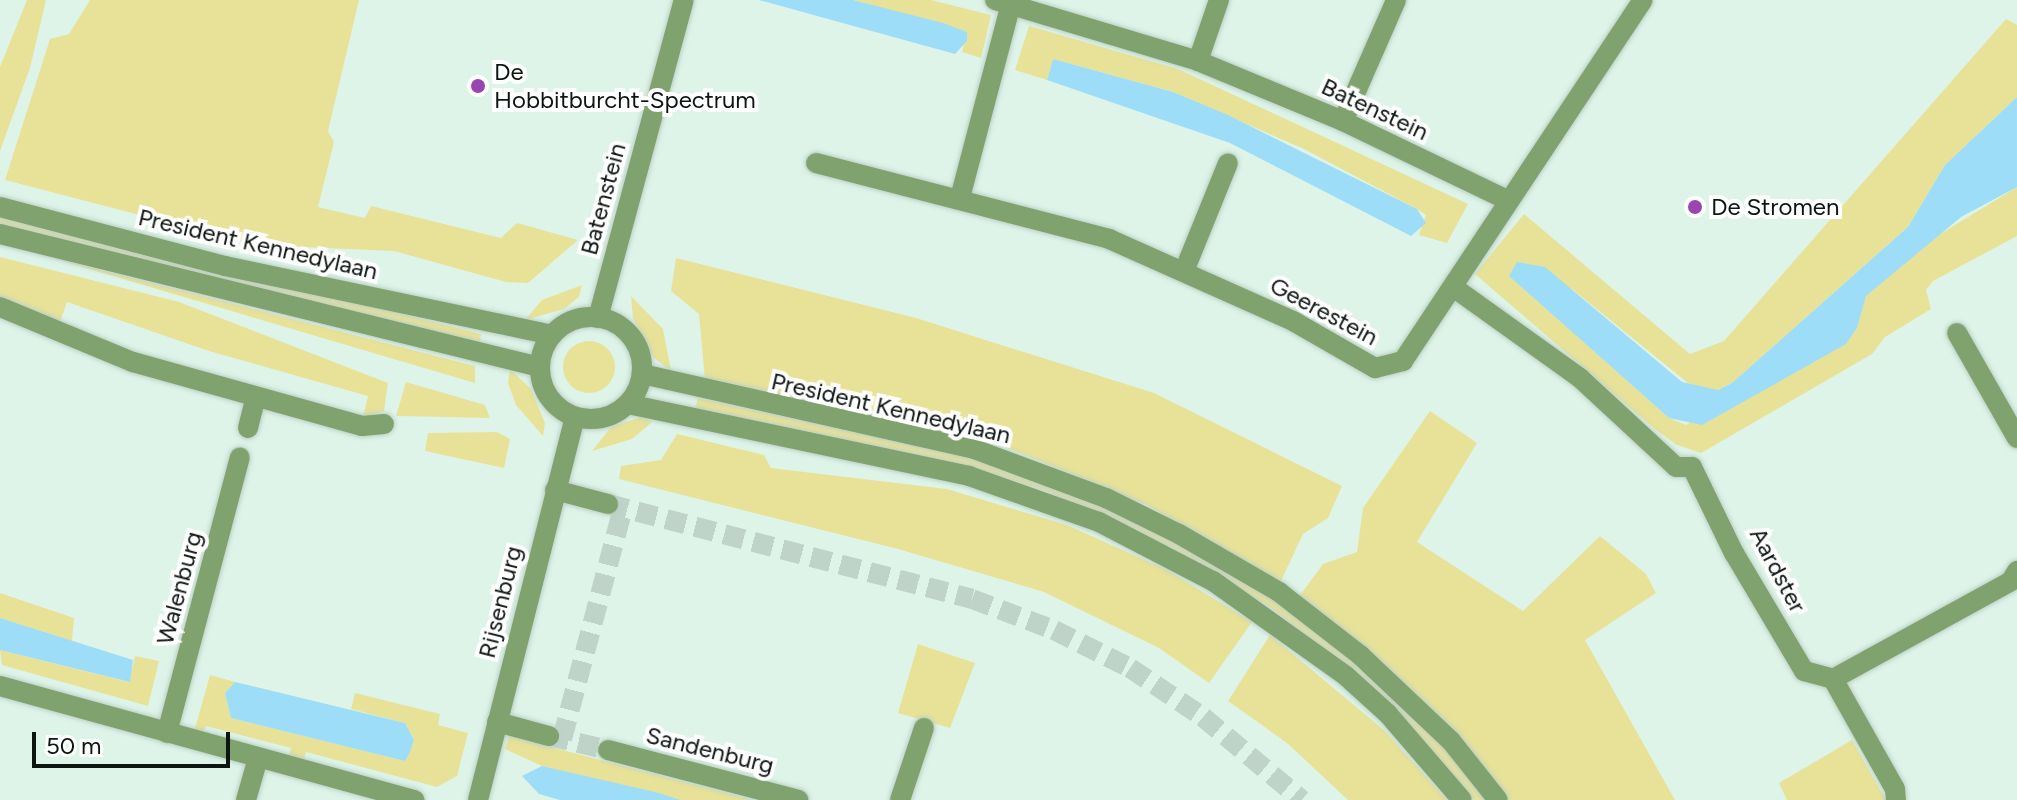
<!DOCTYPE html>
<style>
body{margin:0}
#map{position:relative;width:2017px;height:800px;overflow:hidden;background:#def4e9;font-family:Figtree,sans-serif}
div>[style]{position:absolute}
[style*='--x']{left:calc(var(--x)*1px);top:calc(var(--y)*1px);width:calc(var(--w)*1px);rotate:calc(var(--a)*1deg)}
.green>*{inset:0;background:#e8e298}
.round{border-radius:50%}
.water>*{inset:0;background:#9dddf8}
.minor-tunnel>*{height:20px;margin-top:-10px;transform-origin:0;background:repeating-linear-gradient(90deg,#bfd3c9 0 20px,transparent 0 30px)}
.roads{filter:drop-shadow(0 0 2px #bdd0c6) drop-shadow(0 0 2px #bdd0c6)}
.pedestrian>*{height:20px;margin:-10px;padding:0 10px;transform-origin:10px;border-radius:10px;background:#80a26e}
.minor>*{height:20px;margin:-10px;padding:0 10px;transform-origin:10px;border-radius:10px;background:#80a26e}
.tertiary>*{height:20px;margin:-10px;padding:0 10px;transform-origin:10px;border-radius:10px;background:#80a26e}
.tertiary>.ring{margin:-10px;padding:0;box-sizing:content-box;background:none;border:20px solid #80a26e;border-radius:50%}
.dots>*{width:22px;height:22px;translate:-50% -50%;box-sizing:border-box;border:4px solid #fff;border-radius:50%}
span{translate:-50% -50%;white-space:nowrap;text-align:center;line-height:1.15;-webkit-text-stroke:8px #fff;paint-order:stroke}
.poi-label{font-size:24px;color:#0d1511}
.left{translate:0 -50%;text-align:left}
.street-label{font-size:24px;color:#0d1511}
.scale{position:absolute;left:32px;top:732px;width:198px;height:36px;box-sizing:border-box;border:4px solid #0d1511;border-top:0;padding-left:10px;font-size:24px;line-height:28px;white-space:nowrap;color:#0d1511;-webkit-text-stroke:6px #fff;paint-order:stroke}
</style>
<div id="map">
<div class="green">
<div style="clip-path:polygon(27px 0,46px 0,30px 68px,0 151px,0 67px)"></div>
<div style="clip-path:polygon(90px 0,359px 0,328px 131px,334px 142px,318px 207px,365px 218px,371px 206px,501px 238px,517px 223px,578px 240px,528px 283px,506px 282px,394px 251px,255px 245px,5px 180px,50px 39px,69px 34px)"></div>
<div style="clip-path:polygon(853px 0,931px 0,991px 15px,981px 58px,962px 52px,967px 32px)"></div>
<div style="clip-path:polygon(2006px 19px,2017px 25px,2017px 97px,1945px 165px,1908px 227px,1732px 383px,1718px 390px,1694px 388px,1572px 289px,1510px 276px,1669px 418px,1686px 425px,1857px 328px,1865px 296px,1924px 244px,2017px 187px,2017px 236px,1933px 281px,1926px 290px,1931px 309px,1885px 337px,1872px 354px,1701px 453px,1677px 445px,1656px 430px,1475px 274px,1524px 214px,1690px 354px,1724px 341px)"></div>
<div style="clip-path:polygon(1029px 26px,1178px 69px,1468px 204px,1447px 243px,1419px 235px,1426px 215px,1417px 209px,1304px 149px,1173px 92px,1053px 59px,1047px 80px,1015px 70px)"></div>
<div style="clip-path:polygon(0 213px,481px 334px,480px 342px,0 225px)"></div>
<div style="clip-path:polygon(35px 253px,475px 366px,475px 383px)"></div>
<div style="clip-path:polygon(0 257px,179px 302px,388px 383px,384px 411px,363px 417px,368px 396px,209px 351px,67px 302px,60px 322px,0 296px)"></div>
<div style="clip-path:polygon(676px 258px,916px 318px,1154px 393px,1342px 486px,1328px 518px,1303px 534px,1280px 583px,1147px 505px,998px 444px,705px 380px,699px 314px,671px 291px)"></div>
<div style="clip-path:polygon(582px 285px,579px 297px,564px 309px,525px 320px,542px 300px)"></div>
<div style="clip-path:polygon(631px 296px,663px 329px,671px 371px,653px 357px,633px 318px)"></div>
<div class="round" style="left:563px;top:341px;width:52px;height:52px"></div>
<div style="clip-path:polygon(510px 369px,531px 389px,545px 423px,543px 436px,516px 405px,508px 383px)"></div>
<div style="clip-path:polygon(406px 382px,485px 405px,490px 418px,396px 416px)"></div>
<div style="clip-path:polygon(698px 398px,971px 458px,1102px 505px,1175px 541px,1273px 599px,1353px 662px,1444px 748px,1488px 800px,1474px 800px,1395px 709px,1350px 668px,1270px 607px,1173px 548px,1044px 490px,971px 467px,695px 409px)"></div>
<div style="clip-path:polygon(1430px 411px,1477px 443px,1417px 542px,1523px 611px,1600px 536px,1646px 574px,1656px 593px,1585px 640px,1675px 800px,1505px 800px,1298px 598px,1323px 564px,1357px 552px,1363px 508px)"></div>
<div style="clip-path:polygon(641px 417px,652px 422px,632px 439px,592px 451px,611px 427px)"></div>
<div style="clip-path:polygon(497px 432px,510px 439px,504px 468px,425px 451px,428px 433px)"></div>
<div style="clip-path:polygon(677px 434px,764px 455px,771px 468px,947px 489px,1067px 525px,1167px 570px,1252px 622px,1209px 683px,1159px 648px,1044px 592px,898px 549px,619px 479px,621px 466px,661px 460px)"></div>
<div style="clip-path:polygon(0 593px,74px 618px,72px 641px,0 618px)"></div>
<div style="clip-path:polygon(1270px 635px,1385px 731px,1447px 800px,1348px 800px,1287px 743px,1228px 701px)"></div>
<div style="clip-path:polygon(918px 644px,975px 663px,950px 728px,898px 713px)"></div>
<div style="clip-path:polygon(0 650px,129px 682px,135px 656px,159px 661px,148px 706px,2px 665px)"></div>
<div style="clip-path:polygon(210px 675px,235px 682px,225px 693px,231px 718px,405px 761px,414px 740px,405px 723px,351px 709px,355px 693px,440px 714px,438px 725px,468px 733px,457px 776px,437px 787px,306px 752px,304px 761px,289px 757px,291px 748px,206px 726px,203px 734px,194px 732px)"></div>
<div style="clip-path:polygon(509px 736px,753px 800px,681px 800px,542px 766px,505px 749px)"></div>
<div style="clip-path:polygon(1852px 740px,1886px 800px,1787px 800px,1779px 783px)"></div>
</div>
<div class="water">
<div style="clip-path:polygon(759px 0,853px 0,943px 23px,967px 32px,967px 41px,955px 54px)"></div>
<div style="clip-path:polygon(1053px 59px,1173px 92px,1228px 115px,1417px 209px,1426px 223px,1411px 236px,1230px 143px,1047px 80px)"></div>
<div style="clip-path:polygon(2017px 97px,2017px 187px,1961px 217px,1866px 296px,1857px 328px,1846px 344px,1702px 425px,1669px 418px,1509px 276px,1517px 262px,1545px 267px,1682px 382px,1718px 390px,1732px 383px,1908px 227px,1945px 165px)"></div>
<div style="clip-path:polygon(0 618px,133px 660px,130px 682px,0 650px)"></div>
<div style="clip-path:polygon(235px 682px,405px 723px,414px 740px,410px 752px,405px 761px,231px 718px,225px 693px)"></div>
<div style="clip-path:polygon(542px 766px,655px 792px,681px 800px,560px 800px,539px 794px,522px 776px)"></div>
</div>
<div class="minor-tunnel">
<div style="--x:608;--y:504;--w:376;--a:14.6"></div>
<div style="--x:972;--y:599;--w:88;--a:20.7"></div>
<div style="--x:1054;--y:630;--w:85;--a:26.6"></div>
<div style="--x:1130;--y:668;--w:88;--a:33.9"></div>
<div style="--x:1203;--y:717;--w:129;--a:40"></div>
<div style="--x:549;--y:736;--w:61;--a:13.3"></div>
<div style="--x:562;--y:739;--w:239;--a:-75.2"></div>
</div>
<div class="roads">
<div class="pedestrian">
<div style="--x:1185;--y:269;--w:114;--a:-67.9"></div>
<div style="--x:1453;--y:287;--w:156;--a:35.6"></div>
<div style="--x:1580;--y:378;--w:131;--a:42.8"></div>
<div style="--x:1676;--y:467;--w:16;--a:0"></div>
<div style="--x:1692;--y:467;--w:96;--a:64"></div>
</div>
<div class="minor">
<div style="--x:995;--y:0;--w:212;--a:16.7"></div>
<div style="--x:1198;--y:61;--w:157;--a:22.5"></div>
<div style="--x:1343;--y:121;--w:182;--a:25.7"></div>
<div style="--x:1198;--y:61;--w:65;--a:-71"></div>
<div style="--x:1343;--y:121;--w:132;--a:-66.3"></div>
<div style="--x:816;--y:163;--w:303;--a:14.5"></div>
<div style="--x:1109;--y:239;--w:201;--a:24"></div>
<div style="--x:1293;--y:321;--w:95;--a:29.8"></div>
<div style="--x:1375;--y:368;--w:29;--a:-14"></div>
<div style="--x:1403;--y:361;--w:433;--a:-56.4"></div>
<div style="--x:960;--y:198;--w:205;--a:-75.3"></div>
<div style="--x:0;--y:307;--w:144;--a:22.5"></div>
<div style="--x:133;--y:362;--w:238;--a:15.6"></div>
<div style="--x:362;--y:426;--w:22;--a:-5"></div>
<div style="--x:598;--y:318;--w:329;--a:-74.9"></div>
<div style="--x:1957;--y:333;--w:121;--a:60.3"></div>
<div style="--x:248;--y:428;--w:32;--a:-76"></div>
<div style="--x:555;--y:490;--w:55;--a:14.8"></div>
<div style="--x:1734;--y:553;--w:137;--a:59.3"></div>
<div style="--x:1804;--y:671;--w:30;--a:15"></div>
<div style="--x:1833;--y:679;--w:203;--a:-28.8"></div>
<div style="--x:2011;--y:581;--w:12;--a:-59"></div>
<div style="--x:1833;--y:679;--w:126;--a:60.6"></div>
<div style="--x:1895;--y:789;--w:11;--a:85"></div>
<div style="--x:0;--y:686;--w:430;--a:15.4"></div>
<div style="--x:497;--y:722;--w:54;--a:15.1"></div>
<div style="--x:167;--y:733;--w:285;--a:-75.2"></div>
<div style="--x:608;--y:750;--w:197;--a:14.7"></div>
<div style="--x:246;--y:800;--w:44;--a:-74.1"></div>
<div style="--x:478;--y:800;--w:395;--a:-75.8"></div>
<div style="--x:900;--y:800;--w:76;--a:-71.6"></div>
</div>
<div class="tertiary">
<div style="--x:0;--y:207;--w:233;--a:14.7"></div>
<div style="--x:225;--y:266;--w:334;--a:11.9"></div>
<div style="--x:0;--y:234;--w:556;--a:13.84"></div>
<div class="ring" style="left:540px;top:317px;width:82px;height:82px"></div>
<div style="--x:642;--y:374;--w:340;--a:12.7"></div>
<div style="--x:974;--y:449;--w:141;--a:20.4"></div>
<div style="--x:1106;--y:498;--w:81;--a:26.3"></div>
<div style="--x:1179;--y:534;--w:116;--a:30.1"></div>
<div style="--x:1279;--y:592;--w:103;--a:37.9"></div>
<div style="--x:1360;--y:655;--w:125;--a:43.4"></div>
<div style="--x:1451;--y:741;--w:75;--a:51.5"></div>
<div style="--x:628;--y:404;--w:349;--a:11.9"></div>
<div style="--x:969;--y:476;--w:138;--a:19.5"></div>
<div style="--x:1099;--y:522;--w:128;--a:27.4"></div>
<div style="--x:1213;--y:581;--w:163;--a:35.5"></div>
<div style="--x:1346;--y:676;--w:57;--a:42.1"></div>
<div style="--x:1388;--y:714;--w:113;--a:49.3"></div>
</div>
</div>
<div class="dots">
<div style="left:478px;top:86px;background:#9a45b2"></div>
<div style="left:1695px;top:207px;background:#9a45b2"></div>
</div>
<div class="poi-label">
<span class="left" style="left:494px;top:86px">De<br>Hobbitburcht-Spectrum</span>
<span class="left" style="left:1711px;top:207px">De Stromen</span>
</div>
<div class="street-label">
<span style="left:1375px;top:109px;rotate:25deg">Batenstein</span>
<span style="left:603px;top:199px;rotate:-75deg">Batenstein</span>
<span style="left:258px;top:244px;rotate:13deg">President Kennedylaan</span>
<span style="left:1324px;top:311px;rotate:28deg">Geerestein</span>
<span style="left:891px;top:408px;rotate:13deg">President Kennedylaan</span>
<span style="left:1778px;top:570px;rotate:62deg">Aardster</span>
<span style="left:179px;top:588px;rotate:-75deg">Walenburg</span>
<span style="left:500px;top:602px;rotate:-76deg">Rijsenburg</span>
<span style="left:710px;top:750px;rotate:14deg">Sandenburg</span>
</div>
<div class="scale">50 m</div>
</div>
